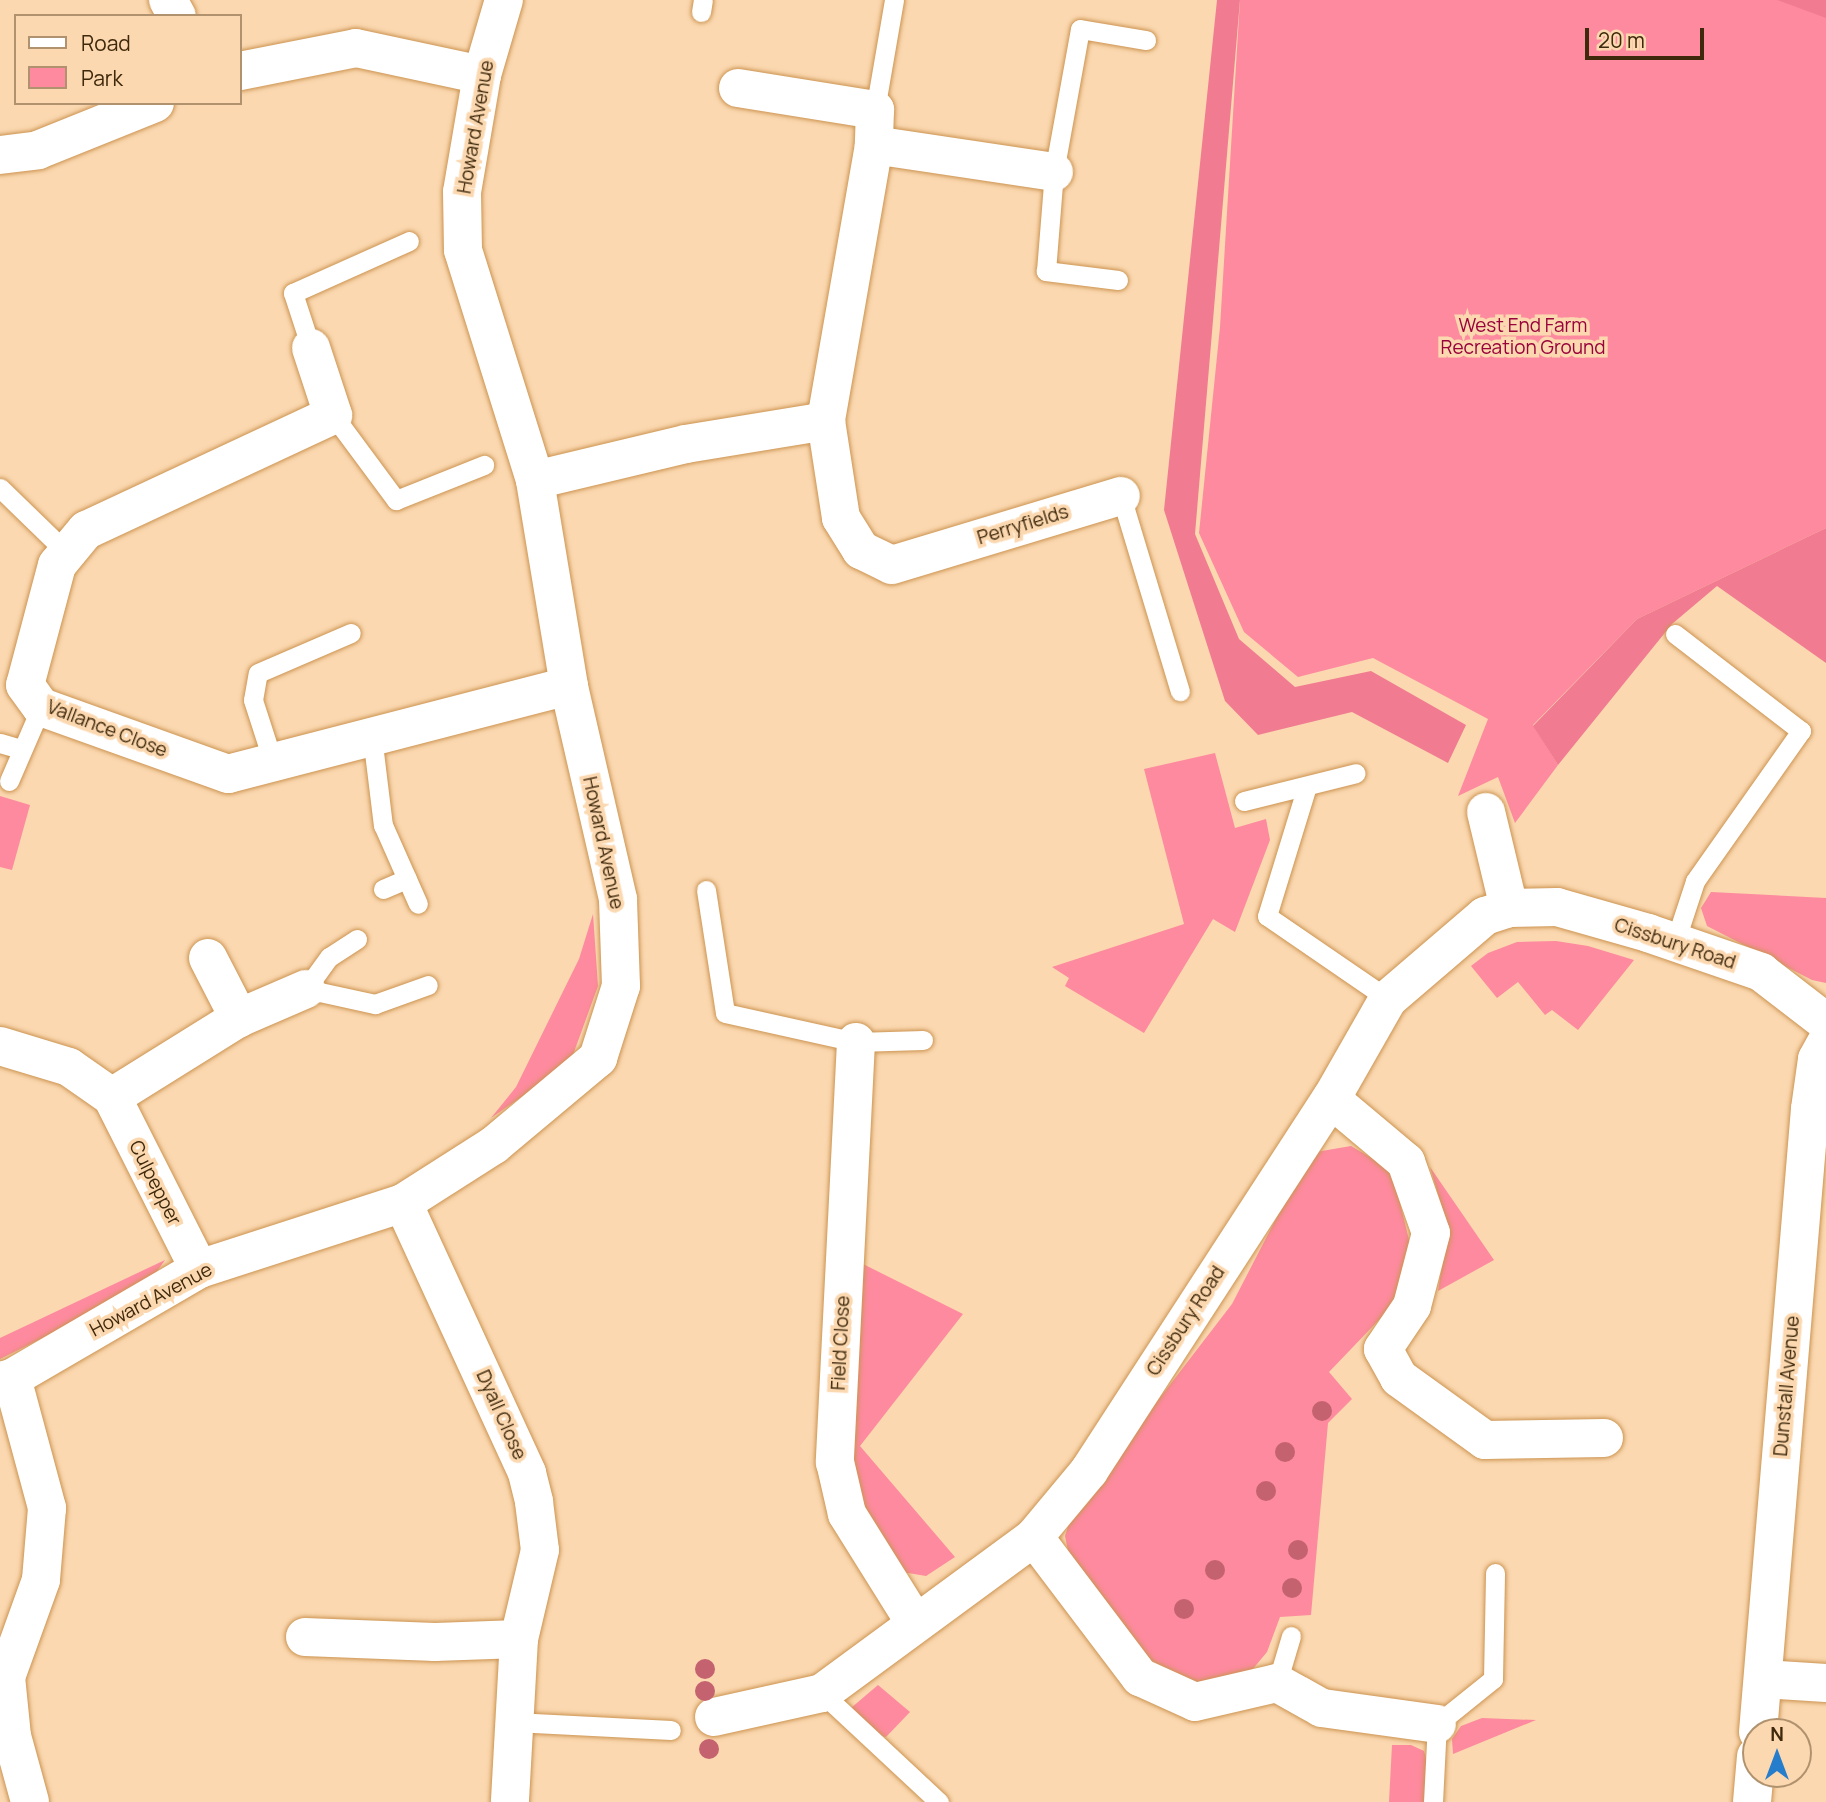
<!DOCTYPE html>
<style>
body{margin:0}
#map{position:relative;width:1826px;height:1802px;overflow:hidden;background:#fbd8b0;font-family:Manrope,sans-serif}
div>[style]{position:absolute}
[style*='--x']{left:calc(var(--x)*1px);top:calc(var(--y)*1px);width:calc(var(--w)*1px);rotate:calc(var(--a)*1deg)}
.green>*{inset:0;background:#fd8a9e}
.forest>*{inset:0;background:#f17c91}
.roads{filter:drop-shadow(0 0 2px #cc9451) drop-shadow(0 0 2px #cc9451)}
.service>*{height:19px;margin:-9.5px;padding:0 9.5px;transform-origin:9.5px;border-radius:9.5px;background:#fff}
.minor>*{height:38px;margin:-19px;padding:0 19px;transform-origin:19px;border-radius:19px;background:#fff}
.trees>*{width:20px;height:20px;margin:-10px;border-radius:50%;background:#c56270}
span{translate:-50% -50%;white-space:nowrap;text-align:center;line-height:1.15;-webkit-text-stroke:7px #fbd8b0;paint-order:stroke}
.street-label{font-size:19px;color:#3f290c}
.park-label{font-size:19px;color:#99023b}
.legend{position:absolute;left:14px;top:14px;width:228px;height:91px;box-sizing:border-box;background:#fbd8b0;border:2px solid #b0926e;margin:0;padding:9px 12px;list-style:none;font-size:21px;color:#3f290c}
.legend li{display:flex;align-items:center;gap:14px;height:35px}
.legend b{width:35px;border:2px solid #b0926e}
.north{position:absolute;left:1742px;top:1718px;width:70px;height:70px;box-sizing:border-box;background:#fbd8b0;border:2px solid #b0926e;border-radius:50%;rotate:0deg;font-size:19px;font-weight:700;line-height:28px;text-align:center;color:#3f290c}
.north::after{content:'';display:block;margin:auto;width:24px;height:32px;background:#267dcb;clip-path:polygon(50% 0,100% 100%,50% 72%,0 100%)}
.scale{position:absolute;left:1585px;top:28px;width:119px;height:32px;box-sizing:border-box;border:4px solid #3f290c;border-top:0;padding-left:9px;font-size:21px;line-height:24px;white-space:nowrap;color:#3f290c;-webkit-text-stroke:5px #fbd8b0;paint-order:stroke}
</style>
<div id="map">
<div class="green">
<div style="clip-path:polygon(1240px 0,1826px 0,1826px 528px,1637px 619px,1533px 725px,1558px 765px,1515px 823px,1498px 777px,1458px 796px,1488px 719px,1373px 658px,1298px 677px,1244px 632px,1199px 533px,1220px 327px)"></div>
<div style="clip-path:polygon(1215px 753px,1235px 828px,1266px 819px,1270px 840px,1235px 932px,1213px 919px,1144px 1033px,1065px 986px,1069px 978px,1052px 967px,1184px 924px,1144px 769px)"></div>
<div style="clip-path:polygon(0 796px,30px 805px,12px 870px,0 867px)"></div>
<div style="clip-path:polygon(1711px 892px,1826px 898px,1826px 983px,1812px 980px,1707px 926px,1701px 908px)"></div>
<div style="clip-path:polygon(593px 914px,598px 986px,570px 1063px,491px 1118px,516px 1087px,579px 959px)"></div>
<div style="clip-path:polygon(1556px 941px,1588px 946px,1634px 960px,1578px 1030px,1552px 1010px,1545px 1015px,1518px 982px,1497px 998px,1471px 966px,1488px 953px,1517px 942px)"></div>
<div style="clip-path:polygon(1351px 1146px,1392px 1170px,1410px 1244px,1398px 1300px,1329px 1372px,1352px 1399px,1328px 1423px,1311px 1615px,1280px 1617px,1267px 1652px,1252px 1670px,1215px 1683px,1188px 1681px,1150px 1661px,1071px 1566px,1065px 1536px,1073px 1511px,1232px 1304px,1310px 1153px)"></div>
<div style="clip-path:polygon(1430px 1167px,1494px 1260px,1438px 1291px,1448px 1228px)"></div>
<div style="clip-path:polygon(165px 1260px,146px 1287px,0 1359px,0 1338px)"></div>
<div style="clip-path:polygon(859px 1262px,963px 1314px,860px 1446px,955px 1557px,926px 1576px,902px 1572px,869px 1527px,850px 1446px)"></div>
<div style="clip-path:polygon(878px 1685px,910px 1712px,886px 1737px,877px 1735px,851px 1708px)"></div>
<div style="clip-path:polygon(1482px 1718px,1536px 1720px,1453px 1754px,1452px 1739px,1461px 1726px)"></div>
<div style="clip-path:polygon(1392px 1745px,1411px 1745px,1424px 1751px,1428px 1765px,1427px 1802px,1389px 1802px)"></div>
</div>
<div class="forest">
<div style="clip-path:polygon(1217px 0,1240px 0,1195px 534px,1239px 639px,1295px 687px,1371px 671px,1466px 725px,1448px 763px,1352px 712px,1258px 735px,1225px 701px,1164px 510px)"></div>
<div style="clip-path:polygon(1777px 0,1826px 0,1826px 18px)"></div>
<div style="clip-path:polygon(1826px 528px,1826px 663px,1717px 586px,1672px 624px,1558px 765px,1533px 726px,1637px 619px)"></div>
</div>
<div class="roads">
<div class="service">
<div style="--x:701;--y:12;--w:12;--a:-81"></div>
<div style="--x:875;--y:110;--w:112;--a:-80.2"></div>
<div style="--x:1118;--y:280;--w:73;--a:-172.9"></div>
<div style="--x:1046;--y:271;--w:99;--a:-85.4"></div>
<div style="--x:1054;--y:172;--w:145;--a:-79.7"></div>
<div style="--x:1080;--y:29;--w:67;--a:9.5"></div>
<div style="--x:311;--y:348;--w:58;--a:-108.1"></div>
<div style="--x:293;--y:293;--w:127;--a:-24.1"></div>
<div style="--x:333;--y:415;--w:106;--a:53.5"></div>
<div style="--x:396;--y:500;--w:95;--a:-21.7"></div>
<div style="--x:0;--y:488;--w:93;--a:44.1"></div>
<div style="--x:1121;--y:496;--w:204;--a:73.2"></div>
<div style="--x:372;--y:736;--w:90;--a:83"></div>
<div style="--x:383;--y:825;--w:86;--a:66.1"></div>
<div style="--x:0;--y:743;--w:22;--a:16"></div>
<div style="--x:273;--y:762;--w:65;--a:-107.9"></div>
<div style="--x:253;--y:700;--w:27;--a:-80"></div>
<div style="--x:258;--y:673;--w:101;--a:-23.3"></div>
<div style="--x:9;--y:781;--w:81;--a:-66.6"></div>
<div style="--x:1307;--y:786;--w:136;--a:107.1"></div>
<div style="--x:1267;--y:916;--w:147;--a:34.4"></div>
<div style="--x:1244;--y:801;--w:115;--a:-14"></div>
<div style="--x:383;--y:889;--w:26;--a:-23"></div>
<div style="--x:706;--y:890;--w:124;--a:81.2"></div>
<div style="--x:725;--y:1013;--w:134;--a:12.5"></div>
<div style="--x:856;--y:1042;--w:67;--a:-1.7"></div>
<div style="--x:357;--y:939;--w:33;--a:147"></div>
<div style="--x:329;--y:957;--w:39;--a:126"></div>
<div style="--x:306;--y:989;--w:71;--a:12.3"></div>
<div style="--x:375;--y:1004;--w:56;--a:-19.7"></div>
<div style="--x:1675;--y:942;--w:64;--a:-71.8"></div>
<div style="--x:1695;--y:881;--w:184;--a:-54.8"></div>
<div style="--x:1801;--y:731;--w:159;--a:-142.4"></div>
<div style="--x:1277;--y:1683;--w:49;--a:-73.4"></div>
<div style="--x:822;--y:1693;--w:160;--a:43"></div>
<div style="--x:514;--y:1722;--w:157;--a:2.9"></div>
<div style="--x:1433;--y:1802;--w:78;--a:-87.1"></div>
<div style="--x:1437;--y:1724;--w:72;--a:-38.8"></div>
<div style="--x:1493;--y:1679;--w:106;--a:-88.9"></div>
</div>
<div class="minor">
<div style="--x:168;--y:0;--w:18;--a:61"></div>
<div style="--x:240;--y:71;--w:118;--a:-11.2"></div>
<div style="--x:356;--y:48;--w:129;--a:12.1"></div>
<div style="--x:738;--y:88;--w:139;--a:9.1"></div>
<div style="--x:875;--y:110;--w:35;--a:92"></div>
<div style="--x:874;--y:145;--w:182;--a:8.5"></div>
<div style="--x:874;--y:145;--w:280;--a:99.9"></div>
<div style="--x:826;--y:421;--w:98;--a:81.2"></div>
<div style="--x:841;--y:518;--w:38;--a:58"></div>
<div style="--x:861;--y:550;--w:34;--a:26"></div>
<div style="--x:892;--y:565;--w:239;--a:-16.8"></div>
<div style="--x:0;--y:155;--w:38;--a:-7"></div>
<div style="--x:38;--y:150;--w:126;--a:-21.9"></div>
<div style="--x:311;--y:348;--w:71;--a:71.8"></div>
<div style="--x:333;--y:415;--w:272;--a:155"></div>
<div style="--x:86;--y:530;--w:45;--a:129.6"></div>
<div style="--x:57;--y:565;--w:124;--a:104.9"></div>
<div style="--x:25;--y:685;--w:27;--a:54"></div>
<div style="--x:41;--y:707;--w:199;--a:19.7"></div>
<div style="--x:228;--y:774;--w:352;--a:-14.5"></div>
<div style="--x:535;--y:480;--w:155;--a:-13.4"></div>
<div style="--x:686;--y:444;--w:142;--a:-9.3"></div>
<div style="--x:1486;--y:812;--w:99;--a:76.5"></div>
<div style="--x:208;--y:958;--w:68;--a:62.7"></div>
<div style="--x:856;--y:1042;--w:421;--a:92.9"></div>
<div style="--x:835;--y:1462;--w:53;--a:77"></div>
<div style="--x:847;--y:1514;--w:128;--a:58"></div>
<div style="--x:0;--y:1046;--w:72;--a:16.9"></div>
<div style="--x:69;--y:1067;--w:52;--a:34.9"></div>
<div style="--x:112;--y:1097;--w:193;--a:63.2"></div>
<div style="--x:112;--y:1097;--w:150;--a:-31.9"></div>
<div style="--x:239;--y:1018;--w:73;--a:-23.4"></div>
<div style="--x:1331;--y:1099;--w:98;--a:40"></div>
<div style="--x:1406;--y:1162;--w:75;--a:70.6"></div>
<div style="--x:1431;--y:1233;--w:75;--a:104.6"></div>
<div style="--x:1412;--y:1306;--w:52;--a:124"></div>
<div style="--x:1383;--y:1349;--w:33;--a:61"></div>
<div style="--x:1399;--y:1378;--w:106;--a:35.8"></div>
<div style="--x:1485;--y:1440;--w:119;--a:-1"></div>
<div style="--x:403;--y:1203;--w:297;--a:65.3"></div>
<div style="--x:527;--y:1473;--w:30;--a:76"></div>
<div style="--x:534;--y:1502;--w:48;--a:82.9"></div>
<div style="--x:540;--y:1550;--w:91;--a:103.3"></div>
<div style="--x:519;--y:1639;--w:163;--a:93.2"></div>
<div style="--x:12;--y:1378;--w:135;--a:74.9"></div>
<div style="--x:47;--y:1508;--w:72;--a:94.8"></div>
<div style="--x:41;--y:1580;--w:103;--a:109.8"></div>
<div style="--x:6;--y:1677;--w:59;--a:84.2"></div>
<div style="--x:12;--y:1736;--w:68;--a:74.7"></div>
<div style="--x:0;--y:1381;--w:12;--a:-14"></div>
<div style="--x:12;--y:1378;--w:216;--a:-30.2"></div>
<div style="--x:199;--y:1269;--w:214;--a:-17.9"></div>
<div style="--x:403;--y:1203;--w:108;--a:-32.5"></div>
<div style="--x:494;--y:1145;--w:136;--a:-39.9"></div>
<div style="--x:598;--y:1058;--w:76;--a:-72.3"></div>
<div style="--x:621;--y:986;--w:87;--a:-92"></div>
<div style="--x:618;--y:899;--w:219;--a:-103"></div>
<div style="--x:569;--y:686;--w:209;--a:-99.4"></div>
<div style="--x:535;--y:480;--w:241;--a:-107.4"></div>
<div style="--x:463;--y:250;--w:58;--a:-91"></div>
<div style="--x:462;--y:192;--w:119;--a:-80.3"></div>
<div style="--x:482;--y:75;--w:78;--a:-73.7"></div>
<div style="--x:1034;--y:1537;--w:176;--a:52.9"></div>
<div style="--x:1140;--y:1677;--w:60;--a:24.4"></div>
<div style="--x:1195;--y:1702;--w:84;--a:-13"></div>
<div style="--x:1277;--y:1683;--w:51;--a:29.1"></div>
<div style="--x:1322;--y:1708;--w:116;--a:7.9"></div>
<div style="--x:305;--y:1637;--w:130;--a:2.2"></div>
<div style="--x:435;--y:1642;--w:84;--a:-2"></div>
<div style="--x:1763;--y:1679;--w:63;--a:3.6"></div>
<div style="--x:714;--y:1717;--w:111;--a:-12.5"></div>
<div style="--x:822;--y:1693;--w:263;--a:-36.3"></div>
<div style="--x:1034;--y:1537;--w:86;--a:-50.2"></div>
<div style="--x:1089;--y:1471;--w:444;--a:-57"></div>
<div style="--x:1331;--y:1099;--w:115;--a:-60.3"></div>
<div style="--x:1388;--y:999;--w:128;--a:-40.6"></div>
<div style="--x:1485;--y:916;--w:25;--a:-18"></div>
<div style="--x:1509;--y:908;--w:48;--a:-1.2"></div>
<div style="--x:1557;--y:907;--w:95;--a:15.9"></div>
<div style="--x:1648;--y:933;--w:120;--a:19"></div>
<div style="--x:1761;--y:972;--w:82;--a:37.6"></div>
<div style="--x:1758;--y:1732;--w:625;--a:-85.23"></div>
<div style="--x:1810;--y:1109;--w:50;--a:-82"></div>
<div style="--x:1817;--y:1059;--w:18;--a:-61"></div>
<div style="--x:1752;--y:1802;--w:46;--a:-85"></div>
</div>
</div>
<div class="trees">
<div style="left:1322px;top:1411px"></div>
<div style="left:1285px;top:1452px"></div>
<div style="left:1266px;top:1491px"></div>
<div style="left:1298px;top:1550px"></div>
<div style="left:1215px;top:1570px"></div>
<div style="left:1292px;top:1588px"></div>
<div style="left:1184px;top:1609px"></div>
<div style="left:705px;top:1669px"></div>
<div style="left:705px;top:1691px"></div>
<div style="left:709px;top:1749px"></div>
</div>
<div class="street-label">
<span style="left:476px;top:127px;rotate:-80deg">Howard Avenue</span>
<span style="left:1023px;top:525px;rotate:-17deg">Perryfields</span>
<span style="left:107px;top:729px;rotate:21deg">Vallance Close</span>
<span style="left:603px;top:843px;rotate:78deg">Howard Avenue</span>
<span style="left:1675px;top:944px;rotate:18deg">Cissbury Road</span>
<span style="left:155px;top:1183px;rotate:63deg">Culpepper</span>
<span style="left:151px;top:1300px;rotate:-28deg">Howard Avenue</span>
<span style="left:1186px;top:1321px;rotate:-57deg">Cissbury Road</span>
<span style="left:841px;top:1343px;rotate:-87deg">Field Close</span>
<span style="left:1787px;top:1386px;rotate:-85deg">Dunstall Avenue</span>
<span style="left:501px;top:1415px;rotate:66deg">Dyall Close</span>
</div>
<div class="park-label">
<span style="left:1523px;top:337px">West End Farm<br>Recreation Ground</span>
</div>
<ul class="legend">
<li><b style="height:9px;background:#fff"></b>Road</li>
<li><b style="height:19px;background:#fd8a9e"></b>Park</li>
</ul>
<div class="north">N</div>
<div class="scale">20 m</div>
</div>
